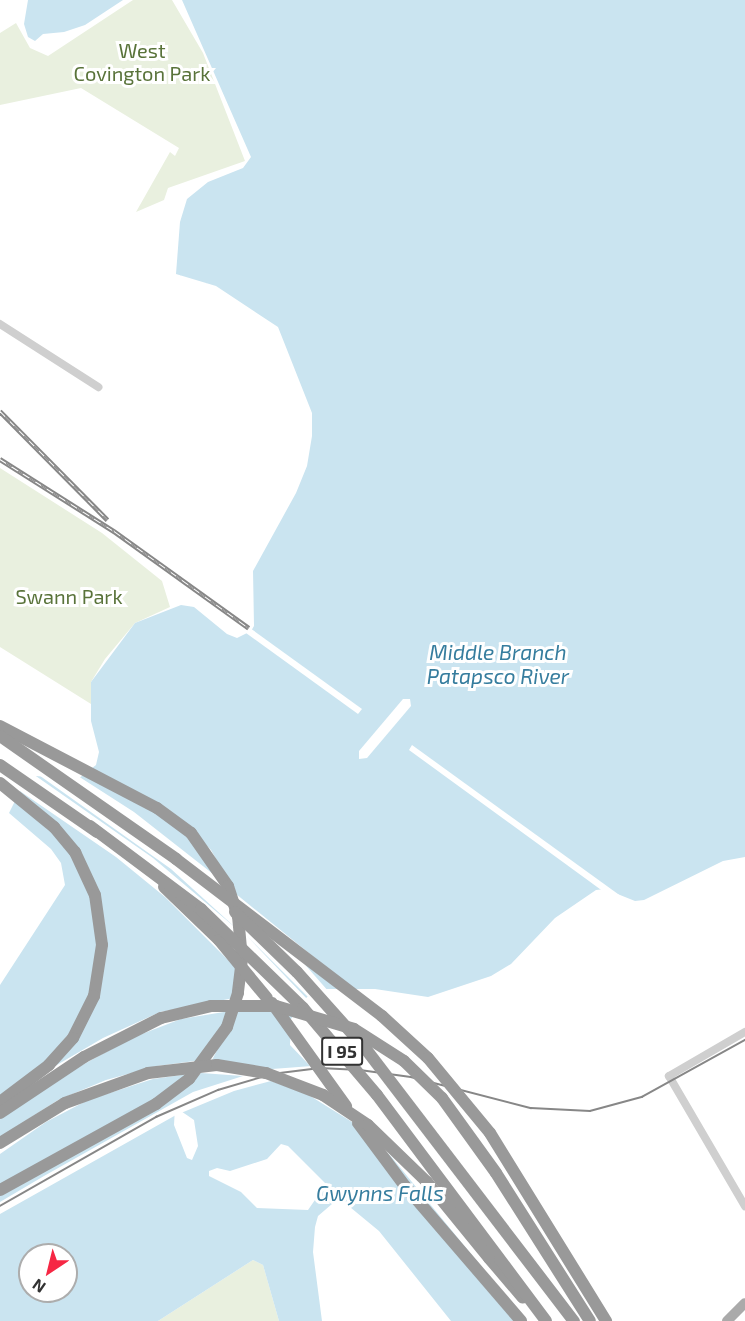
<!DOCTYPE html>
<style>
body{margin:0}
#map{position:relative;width:745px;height:1321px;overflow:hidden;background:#fff;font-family:"Exo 2",sans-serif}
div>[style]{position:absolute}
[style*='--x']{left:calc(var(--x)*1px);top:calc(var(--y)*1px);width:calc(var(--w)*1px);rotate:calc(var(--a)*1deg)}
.green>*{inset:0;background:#e9f0df}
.water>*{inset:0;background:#cae4f0}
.pier>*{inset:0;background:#fff}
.minor>*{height:8px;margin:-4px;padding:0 4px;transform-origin:4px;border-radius:4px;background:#cfcfcf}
.major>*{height:10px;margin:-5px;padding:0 5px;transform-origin:5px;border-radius:5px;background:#aaa}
.highway>*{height:12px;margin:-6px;padding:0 6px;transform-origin:6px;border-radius:6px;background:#999}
.tram>*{height:1.5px;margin:-0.75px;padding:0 0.75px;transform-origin:0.75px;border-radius:0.75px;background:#878787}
.rail>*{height:4.5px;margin-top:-2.25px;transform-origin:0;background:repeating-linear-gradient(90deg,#fff 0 7px,#878787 0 14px);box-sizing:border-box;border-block:2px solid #878787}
.highway-bridge>*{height:12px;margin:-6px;padding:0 6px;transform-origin:6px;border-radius:6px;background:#999}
span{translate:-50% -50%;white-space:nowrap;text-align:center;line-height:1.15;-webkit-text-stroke:6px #fff;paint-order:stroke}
.shield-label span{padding:2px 4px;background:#fff;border:2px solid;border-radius:4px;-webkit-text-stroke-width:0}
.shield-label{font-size:18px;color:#323232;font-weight:700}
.park-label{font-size:20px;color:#59733a}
.water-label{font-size:21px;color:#367d9e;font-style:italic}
.north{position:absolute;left:18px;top:1243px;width:60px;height:60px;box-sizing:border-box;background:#fff;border:2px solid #adadad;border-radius:50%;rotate:215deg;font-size:16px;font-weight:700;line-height:24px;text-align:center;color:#323232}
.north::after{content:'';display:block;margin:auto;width:21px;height:27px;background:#f62744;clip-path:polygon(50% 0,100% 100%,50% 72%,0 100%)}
</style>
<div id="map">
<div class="green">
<div style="clip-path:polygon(133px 0,172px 0,203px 53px,245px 161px,168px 188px,164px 200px,136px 212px,170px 152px,175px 156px,179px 148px,81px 88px,0 105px,0 33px,16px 23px,30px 48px,48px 56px)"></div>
<div style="clip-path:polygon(0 468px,102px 533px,162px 581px,170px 607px,135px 623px,105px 659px,91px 682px,91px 704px,0 647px)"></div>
<div style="clip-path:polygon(253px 1260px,263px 1265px,279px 1321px,158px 1321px)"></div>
</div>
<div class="water">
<div style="clip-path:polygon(28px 0,123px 0,85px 25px,64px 32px,43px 34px,35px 41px,28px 37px,24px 24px)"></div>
<div style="clip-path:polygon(evenodd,182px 0,745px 0,745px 857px,723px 861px,644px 900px,635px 901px,605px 889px,596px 890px,555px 918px,511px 964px,491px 976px,428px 997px,375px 989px,323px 989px,307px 997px,291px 1019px,290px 1045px,357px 1115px,526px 1321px,451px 1321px,379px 1231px,339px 1198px,318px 1216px,315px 1227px,313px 1252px,322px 1321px,279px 1321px,263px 1265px,253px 1260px,158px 1321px,0 1321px,0 985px,65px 885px,61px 863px,51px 849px,9px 813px,21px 789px,35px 776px,78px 779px,96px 765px,99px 752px,91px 721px,91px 682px,135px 623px,181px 605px,194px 607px,227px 634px,237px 638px,251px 631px,254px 626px,253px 571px,296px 493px,307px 466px,312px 436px,312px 413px,278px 327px,216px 286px,176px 274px,180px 222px,187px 199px,208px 182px,243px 168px,251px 157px,182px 0,175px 1107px,194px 1120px,198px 1146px,192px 1160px,187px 1158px,174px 1125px,175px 1107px,182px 0,281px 1144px,288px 1146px,326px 1184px,308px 1210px,257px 1208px,241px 1192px,209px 1176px,209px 1171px,217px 1168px,230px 1171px,267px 1159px,281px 1144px,182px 0,30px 1255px,66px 1255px,66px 1291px,30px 1291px,30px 1255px)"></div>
</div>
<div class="pier">
<div style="clip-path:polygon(250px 628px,362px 709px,358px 714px,246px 633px)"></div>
<div style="clip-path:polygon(403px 699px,410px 699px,411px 706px,367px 758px,359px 759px,359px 751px)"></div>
<div style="clip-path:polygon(412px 745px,629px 902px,604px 892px,409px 750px)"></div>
<div style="clip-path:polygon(86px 769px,180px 818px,211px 850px,236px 894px,357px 992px,344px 992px,301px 960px,329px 992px,310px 999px,246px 935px,308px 1000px,295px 1018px,285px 1013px,293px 1025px,292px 1036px,273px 1011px,238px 1010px,212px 1060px,272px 1069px,312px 1066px,359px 1113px,391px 1156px,374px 1141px,388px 1160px,524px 1321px,515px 1321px,401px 1189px,352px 1122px,307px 1094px,271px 1081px,234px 1091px,181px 1113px,177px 1110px,176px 1115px,0 1214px,0 1202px,44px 1176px,193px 1092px,243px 1076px,201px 1073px,167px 1101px,0 1195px,0 1187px,154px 1101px,189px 1074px,153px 1079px,88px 1100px,46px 1122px,0 1154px,0 1137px,58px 1100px,106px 1080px,157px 1066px,202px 1060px,230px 1011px,181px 1019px,134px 1037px,71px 1071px,0 1119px,0 1096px,47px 1061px,75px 1026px,90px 993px,98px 946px,95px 908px,77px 863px,49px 828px,13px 799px,16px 791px,55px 824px,78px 850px,96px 888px,105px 924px,105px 959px,94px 1004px,77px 1037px,50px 1069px,103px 1038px,160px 1012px,234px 998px,237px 983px,239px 971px,165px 897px,116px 857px,17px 789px,33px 774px,153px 858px,237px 929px,171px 869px,36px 773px,78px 776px,134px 812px,222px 881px,204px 852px,180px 828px,152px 809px,80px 774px)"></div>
</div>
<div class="minor">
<div style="--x:0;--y:324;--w:117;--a:32.7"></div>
<div style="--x:745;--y:1032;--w:88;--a:149.9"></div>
<div style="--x:669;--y:1076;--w:151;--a:59.7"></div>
</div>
<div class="major">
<div style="--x:727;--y:1321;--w:25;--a:-45"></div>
</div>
<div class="highway">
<div style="--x:0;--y:726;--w:177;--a:27.6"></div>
<div style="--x:157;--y:808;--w:42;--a:36.3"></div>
<div style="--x:191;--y:833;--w:65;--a:55.1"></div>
<div style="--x:228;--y:886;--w:32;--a:72"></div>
<div style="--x:238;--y:916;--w:43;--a:84.7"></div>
<div style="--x:242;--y:959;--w:34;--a:97"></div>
<div style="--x:238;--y:993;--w:36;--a:108"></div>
<div style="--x:227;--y:1027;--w:64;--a:126.2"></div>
<div style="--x:189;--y:1079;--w:41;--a:142.9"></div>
<div style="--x:156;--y:1104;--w:178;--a:151.1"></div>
<div style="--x:0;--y:736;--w:215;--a:34.9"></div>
<div style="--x:0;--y:765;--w:118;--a:34.6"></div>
<div style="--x:0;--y:783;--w:70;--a:39.2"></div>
<div style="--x:54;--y:827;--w:33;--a:50"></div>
<div style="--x:75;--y:852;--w:47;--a:65.1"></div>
<div style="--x:95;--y:895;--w:50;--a:82"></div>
<div style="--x:102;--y:945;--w:52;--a:98.9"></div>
<div style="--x:94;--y:996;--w:47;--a:116.6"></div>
<div style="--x:73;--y:1038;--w:36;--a:132"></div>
<div style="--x:49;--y:1065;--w:61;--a:142.9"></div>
<div style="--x:164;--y:887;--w:76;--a:43.9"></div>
<div style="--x:219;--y:940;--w:75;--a:50.4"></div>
<div style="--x:496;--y:1173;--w:175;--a:57.6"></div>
<div style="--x:489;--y:1258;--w:52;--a:49.6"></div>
</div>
<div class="tram">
<div style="--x:0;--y:1206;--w:180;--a:-29.7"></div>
<div style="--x:156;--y:1117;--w:68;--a:-23.5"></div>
<div style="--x:218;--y:1090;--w:56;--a:-16.5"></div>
<div style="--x:272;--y:1074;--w:48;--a:-7.1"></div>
<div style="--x:320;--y:1068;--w:40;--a:2.9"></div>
<div style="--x:360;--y:1070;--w:51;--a:7.8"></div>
<div style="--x:411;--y:1077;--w:124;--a:14.5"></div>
<div style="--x:531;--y:1108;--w:59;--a:2.9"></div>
<div style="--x:590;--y:1111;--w:54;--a:-15.1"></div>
<div style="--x:642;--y:1097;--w:118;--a:-29"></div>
</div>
<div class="rail">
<div style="--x:0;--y:411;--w:153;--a:45.3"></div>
<div style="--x:0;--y:459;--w:135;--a:32.3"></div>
<div style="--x:114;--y:531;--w:166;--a:35.7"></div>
</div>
<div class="highway-bridge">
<div style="--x:90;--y:826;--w:139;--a:36.8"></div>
<div style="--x:201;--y:909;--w:142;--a:44.1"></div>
<div style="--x:303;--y:1008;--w:114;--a:49.6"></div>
<div style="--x:377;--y:1095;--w:282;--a:53.2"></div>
<div style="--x:176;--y:859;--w:259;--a:37.3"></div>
<div style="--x:382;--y:1016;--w:62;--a:42.4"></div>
<div style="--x:428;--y:1058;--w:97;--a:50.4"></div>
<div style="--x:490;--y:1133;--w:221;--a:58.3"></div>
<div style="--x:235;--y:912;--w:86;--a:44.1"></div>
<div style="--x:297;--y:972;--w:102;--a:48.2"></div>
<div style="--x:365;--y:1048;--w:344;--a:52.6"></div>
<div style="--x:272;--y:1003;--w:127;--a:54.3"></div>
<div style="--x:0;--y:1113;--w:101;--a:-33.7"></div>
<div style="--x:84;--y:1057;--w:86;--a:-26.9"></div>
<div style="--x:161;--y:1018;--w:51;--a:-13.5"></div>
<div style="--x:211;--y:1006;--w:65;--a:0"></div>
<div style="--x:276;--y:1006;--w:81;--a:16.4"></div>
<div style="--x:354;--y:1029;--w:59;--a:32.6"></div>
<div style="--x:404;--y:1061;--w:53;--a:44.2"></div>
<div style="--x:442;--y:1098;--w:92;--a:54.2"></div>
<div style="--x:358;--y:1123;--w:79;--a:53.3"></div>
<div style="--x:405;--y:1186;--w:178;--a:49.3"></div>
<div style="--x:0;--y:1143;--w:76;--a:-31.6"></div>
<div style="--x:65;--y:1103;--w:88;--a:-19.9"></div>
<div style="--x:148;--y:1073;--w:69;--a:-6.6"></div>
<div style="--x:217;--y:1065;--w:50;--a:9.3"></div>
<div style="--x:266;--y:1073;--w:61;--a:21.1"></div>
<div style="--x:323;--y:1095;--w:54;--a:33.7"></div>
<div style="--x:368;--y:1125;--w:82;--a:44"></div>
<div style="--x:427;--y:1182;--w:98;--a:50.8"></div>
</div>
<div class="shield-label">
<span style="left:342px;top:1051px">I 95</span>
</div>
<div class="park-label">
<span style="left:142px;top:62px">West<br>Covington Park</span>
<span style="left:69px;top:596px">Swann Park</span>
</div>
<div class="water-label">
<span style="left:498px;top:664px">Middle Branch<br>Patapsco River</span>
<span style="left:380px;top:1193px">Gwynns Falls</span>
</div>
<div class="north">N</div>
</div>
